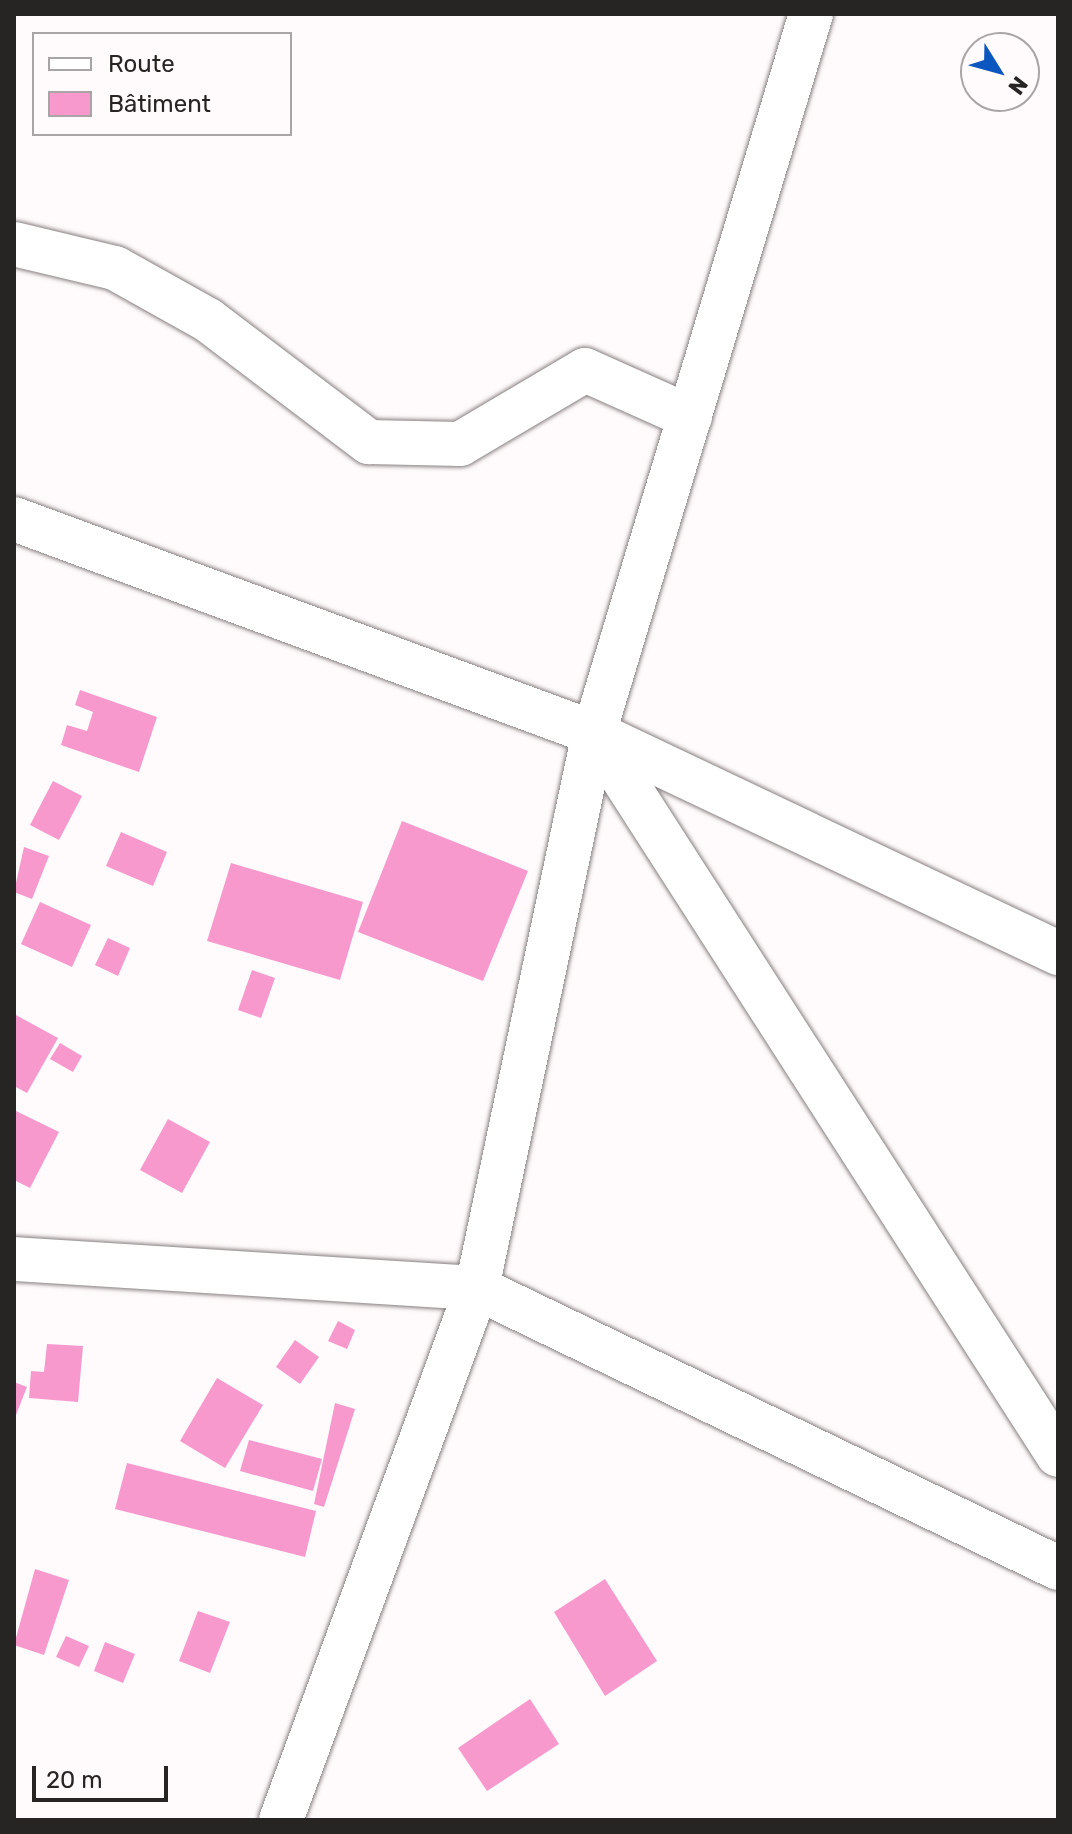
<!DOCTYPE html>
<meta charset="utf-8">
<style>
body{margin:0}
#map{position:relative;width:1072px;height:1834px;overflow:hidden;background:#fffafb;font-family:Rubik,sans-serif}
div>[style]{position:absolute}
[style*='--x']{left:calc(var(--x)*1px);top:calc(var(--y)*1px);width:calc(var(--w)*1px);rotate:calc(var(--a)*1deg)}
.building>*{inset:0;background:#f899ce}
.roads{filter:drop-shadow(0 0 2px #878081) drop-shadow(0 0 2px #878081)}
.minor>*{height:44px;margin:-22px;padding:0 22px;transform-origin:22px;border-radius:22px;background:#fff}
span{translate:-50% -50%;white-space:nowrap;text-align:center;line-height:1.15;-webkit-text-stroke:6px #fffafb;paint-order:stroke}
.frame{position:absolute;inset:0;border:16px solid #272424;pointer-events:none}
.legend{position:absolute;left:32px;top:32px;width:260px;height:104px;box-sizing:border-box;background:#fffafb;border:2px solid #a9a4a5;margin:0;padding:10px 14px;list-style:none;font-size:24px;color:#272424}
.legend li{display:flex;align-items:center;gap:16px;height:40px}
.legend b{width:40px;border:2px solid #a9a4a5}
.north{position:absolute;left:960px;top:32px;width:80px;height:80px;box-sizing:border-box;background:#fffafb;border:2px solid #a9a4a5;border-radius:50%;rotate:127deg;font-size:22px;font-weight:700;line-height:32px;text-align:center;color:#272424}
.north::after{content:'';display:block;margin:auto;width:28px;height:36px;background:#0c56c0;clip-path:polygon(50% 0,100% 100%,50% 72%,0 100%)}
.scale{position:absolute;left:32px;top:1766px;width:136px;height:36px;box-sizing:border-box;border:4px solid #272424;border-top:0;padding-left:10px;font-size:24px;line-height:28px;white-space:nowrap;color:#272424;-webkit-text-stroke:6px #fffafb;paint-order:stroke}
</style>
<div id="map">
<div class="building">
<div style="clip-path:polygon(80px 690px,157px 717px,139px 772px,61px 745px,67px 725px,87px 731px,93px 712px,75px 705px)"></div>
<div style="clip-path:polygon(53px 781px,82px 796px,59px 840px,30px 825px)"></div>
<div style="clip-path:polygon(402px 821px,528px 871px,483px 981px,358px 932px)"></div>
<div style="clip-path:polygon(121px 832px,167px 852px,153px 886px,106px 866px)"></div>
<div style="clip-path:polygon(24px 847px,49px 856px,32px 899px,14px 892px)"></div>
<div style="clip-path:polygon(231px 863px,363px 902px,340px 980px,207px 941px)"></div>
<div style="clip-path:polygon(40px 902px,91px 925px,72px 967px,21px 944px)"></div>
<div style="clip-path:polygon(108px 938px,130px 948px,118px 976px,95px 965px)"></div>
<div style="clip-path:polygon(252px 970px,275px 978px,261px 1018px,238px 1010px)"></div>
<div style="clip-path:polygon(14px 1014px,58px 1038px,27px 1093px,14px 1086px)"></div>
<div style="clip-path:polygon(60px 1043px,82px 1056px,73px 1072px,50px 1059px)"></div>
<div style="clip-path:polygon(14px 1110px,59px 1132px,30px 1188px,14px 1180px)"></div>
<div style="clip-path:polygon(168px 1119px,210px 1142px,182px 1193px,140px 1170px)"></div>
<div style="clip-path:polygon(338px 1321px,355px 1330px,347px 1349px,328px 1341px)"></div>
<div style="clip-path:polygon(295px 1340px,319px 1357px,300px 1384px,276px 1367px)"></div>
<div style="clip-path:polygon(47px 1344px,83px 1346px,78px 1402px,29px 1398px,31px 1371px,44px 1372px)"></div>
<div style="clip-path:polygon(217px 1378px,263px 1405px,225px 1468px,180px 1441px)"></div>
<div style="clip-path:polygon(14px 1382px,27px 1387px,14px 1420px)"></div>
<div style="clip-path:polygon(335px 1403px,355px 1409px,324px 1507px,314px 1504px)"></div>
<div style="clip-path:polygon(249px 1440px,322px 1459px,313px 1491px,240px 1471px)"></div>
<div style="clip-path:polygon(127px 1463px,316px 1511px,305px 1557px,115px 1509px)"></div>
<div style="clip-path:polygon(35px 1569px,69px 1580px,44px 1655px,14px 1645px)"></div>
<div style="clip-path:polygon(605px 1579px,657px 1661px,605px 1696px,554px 1612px)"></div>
<div style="clip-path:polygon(198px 1611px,230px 1622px,210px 1673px,179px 1661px)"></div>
<div style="clip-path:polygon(66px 1636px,89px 1646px,79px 1667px,56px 1657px)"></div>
<div style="clip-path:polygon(105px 1642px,135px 1654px,123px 1683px,94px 1671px)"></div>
<div style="clip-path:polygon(530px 1699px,559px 1744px,487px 1791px,458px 1748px)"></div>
</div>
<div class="roads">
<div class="minor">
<div style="--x:14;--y:244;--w:104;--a:13.4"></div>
<div style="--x:115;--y:268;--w:107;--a:29.2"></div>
<div style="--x:208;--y:320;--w:202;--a:37.2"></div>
<div style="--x:369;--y:442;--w:91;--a:1.3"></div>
<div style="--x:460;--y:444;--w:145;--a:-30.6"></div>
<div style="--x:585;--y:370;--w:115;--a:24.1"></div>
<div style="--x:14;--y:519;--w:618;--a:20.25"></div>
<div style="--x:594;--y:733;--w:751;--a:-73.21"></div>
<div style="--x:594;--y:733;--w:858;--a:57.27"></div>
<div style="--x:594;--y:733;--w:514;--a:25.37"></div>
<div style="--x:14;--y:1259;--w:464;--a:3.6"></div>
<div style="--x:477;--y:1288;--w:645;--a:25.73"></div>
<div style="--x:281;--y:1820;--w:567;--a:-69.78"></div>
<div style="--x:477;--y:1288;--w:567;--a:-78.1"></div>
</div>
</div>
<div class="frame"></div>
<ul class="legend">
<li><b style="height:10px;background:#fff"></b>Route</li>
<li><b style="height:22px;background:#f899ce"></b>Bâtiment</li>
</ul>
<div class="north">N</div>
<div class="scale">20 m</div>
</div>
